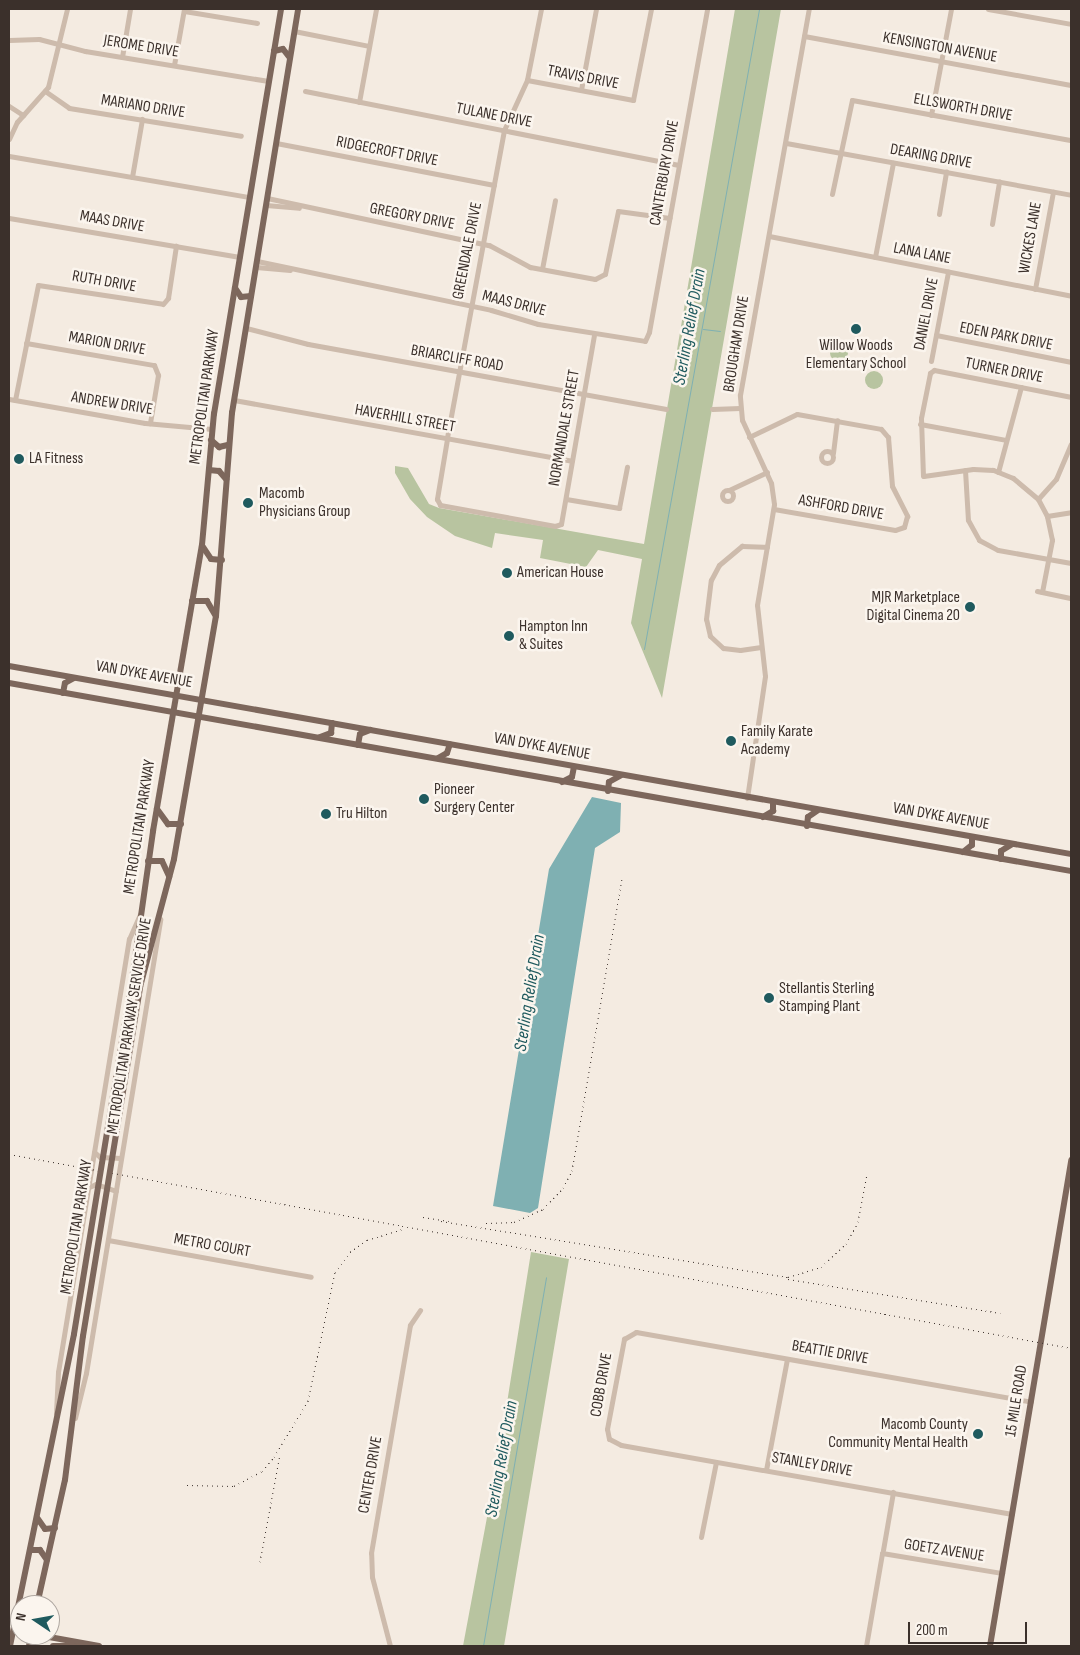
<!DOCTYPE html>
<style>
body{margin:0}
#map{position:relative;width:1080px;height:1655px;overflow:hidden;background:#f4ebe1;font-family:"Sofia Sans Condensed",sans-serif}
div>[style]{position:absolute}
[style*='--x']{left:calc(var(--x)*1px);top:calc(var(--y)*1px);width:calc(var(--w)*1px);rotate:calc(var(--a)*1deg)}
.green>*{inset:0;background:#b8c4a0}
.round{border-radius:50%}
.water>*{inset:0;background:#7fb0b2}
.stream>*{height:1px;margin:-0.5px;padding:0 0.5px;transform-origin:0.5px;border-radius:0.5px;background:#7fb0b2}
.minor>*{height:5px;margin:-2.5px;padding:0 2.5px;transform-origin:2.5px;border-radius:2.5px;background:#cdbbac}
.minor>.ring{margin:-2.5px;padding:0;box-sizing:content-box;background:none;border:5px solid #cdbbac;border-radius:50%}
.major>*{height:6px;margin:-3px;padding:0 3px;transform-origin:3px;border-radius:3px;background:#7d675c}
.rail>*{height:1px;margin-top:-0.5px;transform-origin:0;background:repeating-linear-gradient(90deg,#3b302b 0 1px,transparent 0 5px)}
.major-bridge>*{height:6px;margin:-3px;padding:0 3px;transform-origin:3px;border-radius:3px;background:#7d675c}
.dots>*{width:14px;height:14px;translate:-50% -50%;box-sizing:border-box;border:2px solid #fbf5ee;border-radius:50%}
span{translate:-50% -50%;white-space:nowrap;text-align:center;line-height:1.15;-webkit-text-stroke:5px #fbf5ee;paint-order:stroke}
.street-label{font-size:16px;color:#3b302b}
.poi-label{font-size:16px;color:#3b302b}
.left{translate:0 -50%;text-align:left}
.right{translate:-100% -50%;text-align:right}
.water-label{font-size:18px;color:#1f5a5e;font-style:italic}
.frame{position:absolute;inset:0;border:10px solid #3b302b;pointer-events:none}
.north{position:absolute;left:10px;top:1595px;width:50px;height:50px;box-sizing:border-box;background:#fbf5ee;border:1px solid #aea6a0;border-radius:50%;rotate:282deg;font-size:14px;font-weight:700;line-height:20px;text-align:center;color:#3b302b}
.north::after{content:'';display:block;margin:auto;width:18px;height:22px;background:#1f5a5e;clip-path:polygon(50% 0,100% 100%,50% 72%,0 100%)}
.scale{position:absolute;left:908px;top:1622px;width:119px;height:22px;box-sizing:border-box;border:2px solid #3b302b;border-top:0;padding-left:6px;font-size:15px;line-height:18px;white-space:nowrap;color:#3b302b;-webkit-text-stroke:4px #fbf5ee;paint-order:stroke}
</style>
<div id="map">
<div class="green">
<div style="clip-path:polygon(735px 9px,781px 9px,662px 698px,631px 623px,642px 559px,598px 550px,586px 567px,540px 558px,543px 540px,495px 533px,492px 548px,455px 536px,427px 517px,410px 499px,395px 473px,395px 466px,408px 468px,429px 504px,439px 508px,644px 544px)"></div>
<div class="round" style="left:830px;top:344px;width:18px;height:18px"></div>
<div class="round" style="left:865px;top:371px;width:18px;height:18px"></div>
<div style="clip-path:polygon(531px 1252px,569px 1259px,504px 1646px,463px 1646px,499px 1453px)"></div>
</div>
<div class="water">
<div style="clip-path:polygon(592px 797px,621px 803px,620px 832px,595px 848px,538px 1208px,530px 1213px,493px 1206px,549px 869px)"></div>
</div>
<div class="stream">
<div style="--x:703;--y:329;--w:17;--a:7"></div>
<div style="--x:644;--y:649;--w:650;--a:-79.81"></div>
<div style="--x:483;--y:1646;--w:374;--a:-80.3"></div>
</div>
<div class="minor">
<div style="--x:541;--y:9;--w:72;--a:101.2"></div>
<div style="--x:527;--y:80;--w:55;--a:114.7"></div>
<div style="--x:504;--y:130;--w:314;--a:100.5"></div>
<div style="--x:447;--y:439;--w:61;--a:99.5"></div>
<div style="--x:437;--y:499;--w:7;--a:63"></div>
<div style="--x:440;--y:505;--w:117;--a:10.3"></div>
<div style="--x:555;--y:526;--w:6;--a:-18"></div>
<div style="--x:561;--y:524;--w:193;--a:-80.1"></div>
<div style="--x:988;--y:9;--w:84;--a:10.2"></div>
<div style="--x:184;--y:11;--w:74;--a:9.3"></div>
<div style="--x:294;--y:31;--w:76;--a:11.3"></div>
<div style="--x:804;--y:36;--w:271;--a:10.4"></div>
<div style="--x:9;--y:40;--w:30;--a:-2"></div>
<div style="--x:39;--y:39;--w:48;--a:14.6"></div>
<div style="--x:85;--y:51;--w:186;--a:9.3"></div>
<div style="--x:122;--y:57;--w:49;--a:-80.5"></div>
<div style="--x:174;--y:65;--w:57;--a:-79.9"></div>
<div style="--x:527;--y:80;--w:108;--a:10.7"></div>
<div style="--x:633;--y:100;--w:93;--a:-78.8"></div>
<div style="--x:581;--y:90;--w:82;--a:-79.5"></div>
<div style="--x:45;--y:91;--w:29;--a:35"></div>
<div style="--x:69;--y:108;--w:174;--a:9.2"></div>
<div style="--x:305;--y:91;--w:381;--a:11.2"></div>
<div style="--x:359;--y:102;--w:95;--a:-79.6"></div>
<div style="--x:9;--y:106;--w:17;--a:33"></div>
<div style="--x:931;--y:115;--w:108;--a:-79.3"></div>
<div style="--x:9;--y:139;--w:19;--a:-65"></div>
<div style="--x:17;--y:122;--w:47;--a:-48.5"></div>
<div style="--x:48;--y:87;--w:80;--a:-76.3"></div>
<div style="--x:276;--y:143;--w:222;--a:10.9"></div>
<div style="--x:786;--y:143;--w:290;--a:10.3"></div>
<div style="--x:9;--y:156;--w:244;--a:9.7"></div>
<div style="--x:132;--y:177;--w:59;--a:-80.2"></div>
<div style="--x:832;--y:194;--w:96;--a:-78"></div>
<div style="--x:852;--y:100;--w:223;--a:10.4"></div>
<div style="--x:267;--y:198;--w:227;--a:12"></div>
<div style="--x:489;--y:245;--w:47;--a:28.2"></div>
<div style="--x:530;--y:267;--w:66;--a:10.5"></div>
<div style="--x:595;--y:279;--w:11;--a:-27"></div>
<div style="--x:605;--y:274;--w:64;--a:-78.3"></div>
<div style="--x:618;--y:211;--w:52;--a:7.7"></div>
<div style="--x:266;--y:205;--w:33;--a:5"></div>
<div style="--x:939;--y:214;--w:43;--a:-80.5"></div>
<div style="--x:9;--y:218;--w:234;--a:9.6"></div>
<div style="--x:992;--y:224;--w:43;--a:-80.5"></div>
<div style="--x:769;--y:236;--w:308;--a:11.2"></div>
<div style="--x:875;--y:257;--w:96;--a:-79.2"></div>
<div style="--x:257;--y:261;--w:239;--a:11.8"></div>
<div style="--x:491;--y:310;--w:49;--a:16.6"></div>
<div style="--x:538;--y:324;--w:108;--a:9"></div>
<div style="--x:645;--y:341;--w:10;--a:-66"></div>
<div style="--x:649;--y:332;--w:328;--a:-79.8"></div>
<div style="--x:256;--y:267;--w:34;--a:5"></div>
<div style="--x:542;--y:269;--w:70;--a:-79.3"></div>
<div style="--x:1035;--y:289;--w:99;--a:-79.5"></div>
<div style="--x:246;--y:328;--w:64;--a:14.5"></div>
<div style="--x:308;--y:344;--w:364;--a:10.3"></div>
<div style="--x:936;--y:335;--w:138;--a:11.3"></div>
<div style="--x:26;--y:343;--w:130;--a:9.8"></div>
<div style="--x:154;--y:365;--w:11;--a:68"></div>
<div style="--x:158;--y:375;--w:49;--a:99.5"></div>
<div style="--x:931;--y:361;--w:91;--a:-79.2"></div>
<div style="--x:9;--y:399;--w:138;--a:10"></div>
<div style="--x:145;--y:423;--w:67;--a:5.1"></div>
<div style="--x:15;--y:400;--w:117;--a:-78.7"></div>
<div style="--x:38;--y:285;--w:126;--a:8.6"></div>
<div style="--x:163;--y:304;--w:8;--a:-50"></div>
<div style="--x:168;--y:298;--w:53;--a:-81.3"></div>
<div style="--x:234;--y:400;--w:343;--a:10.2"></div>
<div style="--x:712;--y:409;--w:28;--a:-2"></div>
<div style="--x:920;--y:424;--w:87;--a:10.5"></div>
<div style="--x:749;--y:437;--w:53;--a:-25.6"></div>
<div style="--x:797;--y:414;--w:85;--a:10.1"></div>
<div style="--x:881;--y:429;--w:11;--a:49"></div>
<div style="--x:888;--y:437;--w:49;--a:85.3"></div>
<div style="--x:892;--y:486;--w:34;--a:63"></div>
<div style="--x:907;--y:516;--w:11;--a:105"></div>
<div style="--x:904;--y:527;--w:9;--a:162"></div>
<div style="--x:895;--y:530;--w:123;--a:-170.2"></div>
<div class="ring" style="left:821px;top:451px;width:7px;height:7px"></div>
<div style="--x:833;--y:453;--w:33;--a:-83"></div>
<div style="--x:965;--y:470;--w:50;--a:86.6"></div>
<div style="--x:968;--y:520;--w:23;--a:61"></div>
<div style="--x:979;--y:540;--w:21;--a:28"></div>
<div style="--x:998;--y:550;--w:74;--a:10.1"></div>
<div style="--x:998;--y:472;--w:88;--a:-74.9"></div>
<div style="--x:729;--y:490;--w:42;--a:-25.3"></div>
<div class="ring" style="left:722.5px;top:490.5px;width:6px;height:6px"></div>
<div style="--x:566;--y:499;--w:54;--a:9.6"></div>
<div style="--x:619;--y:508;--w:42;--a:-79"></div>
<div style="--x:1038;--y:499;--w:27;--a:-48"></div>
<div style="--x:1056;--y:479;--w:38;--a:-67"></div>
<div style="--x:1047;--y:516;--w:24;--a:-9"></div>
<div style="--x:1037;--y:591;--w:35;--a:12"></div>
<div style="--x:1042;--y:592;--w:53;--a:-79.1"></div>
<div style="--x:1052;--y:540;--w:25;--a:-102"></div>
<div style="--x:1047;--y:516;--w:19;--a:-118"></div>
<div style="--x:1038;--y:499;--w:33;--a:-140"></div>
<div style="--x:1013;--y:478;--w:22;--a:-158"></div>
<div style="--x:993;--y:470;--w:20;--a:-177"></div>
<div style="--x:973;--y:469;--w:50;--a:172"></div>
<div style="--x:923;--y:476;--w:58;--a:-92"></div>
<div style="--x:921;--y:418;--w:46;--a:-78.7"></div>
<div style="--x:930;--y:373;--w:5;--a:-37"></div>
<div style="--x:934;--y:370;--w:140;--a:11.1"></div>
<div style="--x:761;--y:647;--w:21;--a:172"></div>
<div style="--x:740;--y:650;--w:17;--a:-173"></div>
<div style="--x:723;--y:648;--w:18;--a:-137"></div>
<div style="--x:710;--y:636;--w:17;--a:-103"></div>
<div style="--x:706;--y:619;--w:39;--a:-83"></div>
<div style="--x:711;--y:580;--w:17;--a:-62"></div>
<div style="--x:719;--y:565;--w:30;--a:-40"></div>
<div style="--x:742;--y:546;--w:25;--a:2"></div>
<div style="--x:747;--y:798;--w:123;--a:-81.6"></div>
<div style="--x:765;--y:676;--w:71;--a:-96.4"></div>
<div style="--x:757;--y:605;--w:102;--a:-80.4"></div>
<div style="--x:774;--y:504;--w:21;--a:-98"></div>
<div style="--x:771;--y:483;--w:69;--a:-114.7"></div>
<div style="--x:742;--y:420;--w:25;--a:-95"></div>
<div style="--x:740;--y:395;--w:392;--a:-79.9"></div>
<div style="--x:94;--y:1152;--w:8;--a:40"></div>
<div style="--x:100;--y:1157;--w:21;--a:3"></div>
<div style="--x:89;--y:1187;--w:8;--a:-23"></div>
<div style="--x:96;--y:1184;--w:21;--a:19"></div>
<div style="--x:108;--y:1240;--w:206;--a:10.3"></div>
<div style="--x:56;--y:1413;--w:41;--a:-87.2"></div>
<div style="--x:58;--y:1372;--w:439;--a:-80.7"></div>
<div style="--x:129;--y:939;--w:27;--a:-66"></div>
<div style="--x:75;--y:1418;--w:46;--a:-76.3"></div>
<div style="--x:86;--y:1373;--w:460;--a:-80.7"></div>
<div style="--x:766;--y:1470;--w:113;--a:-79.3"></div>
<div style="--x:1012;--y:1514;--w:397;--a:-170"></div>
<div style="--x:621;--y:1445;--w:13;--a:-153"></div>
<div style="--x:609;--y:1439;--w:10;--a:-101"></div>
<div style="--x:607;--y:1429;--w:92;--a:-79.3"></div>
<div style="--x:624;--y:1339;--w:14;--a:-30"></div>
<div style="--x:636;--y:1332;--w:401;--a:10"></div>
<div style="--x:701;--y:1537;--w:76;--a:-78.7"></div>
<div style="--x:883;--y:1550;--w:59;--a:-80.2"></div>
<div style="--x:390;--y:1646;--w:71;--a:-104.6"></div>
<div style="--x:372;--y:1577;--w:24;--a:-92"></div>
<div style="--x:371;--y:1553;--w:231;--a:-80.3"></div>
<div style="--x:410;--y:1325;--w:18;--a:-56"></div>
<div style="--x:866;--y:1646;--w:94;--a:-80.2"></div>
<div style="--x:882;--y:1553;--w:122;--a:9.5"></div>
</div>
<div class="major">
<div style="--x:274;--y:51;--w:9;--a:-13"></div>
<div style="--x:283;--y:49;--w:11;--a:52"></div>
<div style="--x:235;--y:288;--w:11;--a:56"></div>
<div style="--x:241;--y:297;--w:10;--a:-6"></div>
<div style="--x:211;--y:440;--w:11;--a:41"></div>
<div style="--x:219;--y:447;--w:9;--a:-13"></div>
<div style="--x:209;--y:470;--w:10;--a:6"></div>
<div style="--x:219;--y:471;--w:11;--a:49"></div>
<div style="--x:203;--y:547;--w:14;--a:56"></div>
<div style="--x:211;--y:559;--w:11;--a:5"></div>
<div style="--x:192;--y:601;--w:15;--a:0"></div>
<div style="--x:207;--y:601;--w:16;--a:60"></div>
<div style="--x:9;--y:666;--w:1079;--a:10.04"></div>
<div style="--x:9;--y:683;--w:1079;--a:10.04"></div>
<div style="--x:63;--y:693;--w:10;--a:-79"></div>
<div style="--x:65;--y:683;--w:10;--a:-29"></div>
<div style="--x:320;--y:737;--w:12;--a:-20"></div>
<div style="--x:331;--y:733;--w:10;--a:-84"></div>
<div style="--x:358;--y:745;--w:11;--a:-80"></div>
<div style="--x:360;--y:734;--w:11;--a:-22"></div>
<div style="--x:438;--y:758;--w:10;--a:-29"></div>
<div style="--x:447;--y:753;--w:9;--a:-72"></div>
<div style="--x:562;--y:782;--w:11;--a:-27"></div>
<div style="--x:572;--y:777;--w:10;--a:-79"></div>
<div style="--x:608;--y:791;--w:9;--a:-84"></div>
<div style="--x:609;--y:782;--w:13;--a:-29"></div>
<div style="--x:157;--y:809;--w:19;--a:54"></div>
<div style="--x:168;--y:824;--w:13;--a:0"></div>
<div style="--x:763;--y:817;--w:12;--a:-31"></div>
<div style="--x:773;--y:811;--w:9;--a:-90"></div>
<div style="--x:807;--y:826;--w:9;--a:-84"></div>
<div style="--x:808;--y:817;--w:11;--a:-34"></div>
<div style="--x:963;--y:852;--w:11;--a:-38"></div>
<div style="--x:972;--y:845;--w:8;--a:-90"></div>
<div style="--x:1001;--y:859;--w:8;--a:-90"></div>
<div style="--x:1001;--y:851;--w:13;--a:-32"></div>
<div style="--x:148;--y:861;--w:14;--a:0"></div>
<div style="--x:162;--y:861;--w:17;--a:65"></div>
<div style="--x:131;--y:986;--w:157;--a:-81.9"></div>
<div style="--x:153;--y:831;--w:290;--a:-80.3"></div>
<div style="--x:202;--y:545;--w:132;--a:-84.8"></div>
<div style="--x:214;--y:414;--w:411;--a:-80.6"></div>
<div style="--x:140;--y:987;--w:132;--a:-75.1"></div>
<div style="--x:174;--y:859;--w:247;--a:-80.2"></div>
<div style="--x:216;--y:616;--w:204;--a:-85.5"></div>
<div style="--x:232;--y:413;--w:409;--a:-80.7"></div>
<div style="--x:38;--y:1519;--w:12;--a:55"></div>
<div style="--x:45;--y:1529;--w:10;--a:-6"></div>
<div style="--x:30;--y:1550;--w:10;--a:0"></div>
<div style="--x:40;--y:1550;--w:12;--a:55"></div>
<div style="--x:37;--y:1605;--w:128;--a:-77.4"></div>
<div style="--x:65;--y:1480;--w:145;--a:-82.9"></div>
<div style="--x:38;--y:1635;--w:62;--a:10.2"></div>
<div style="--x:10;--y:1646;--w:318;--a:-78.4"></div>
<div style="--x:29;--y:1646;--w:11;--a:-80"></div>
<div style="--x:53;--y:1646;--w:21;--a:0"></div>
<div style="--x:990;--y:1646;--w:493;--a:-80.5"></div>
</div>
<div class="rail">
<div style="--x:9;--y:1154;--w:1080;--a:10.35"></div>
<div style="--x:423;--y:1217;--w:26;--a:9"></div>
<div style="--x:441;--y:1221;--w:351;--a:9.2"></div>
<div style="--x:788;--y:1277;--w:34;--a:-17"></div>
<div style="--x:821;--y:1267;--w:34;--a:-43"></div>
<div style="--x:846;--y:1244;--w:25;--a:-61"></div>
<div style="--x:858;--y:1222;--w:49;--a:-79.4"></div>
<div style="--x:486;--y:1223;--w:28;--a:-2"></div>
<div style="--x:514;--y:1222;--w:32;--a:-24"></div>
<div style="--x:543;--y:1209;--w:29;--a:-46"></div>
<div style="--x:563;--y:1188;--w:19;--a:-62"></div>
<div style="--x:572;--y:1171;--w:297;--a:-80.3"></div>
<div style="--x:788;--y:1279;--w:215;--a:9.1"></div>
<div style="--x:187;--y:1485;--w:47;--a:1.2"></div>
<div style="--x:234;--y:1486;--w:32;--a:-28"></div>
<div style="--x:262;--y:1471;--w:18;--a:-49"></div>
<div style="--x:274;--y:1457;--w:66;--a:-58.7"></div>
<div style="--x:308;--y:1401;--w:132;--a:-78.2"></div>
<div style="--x:335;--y:1272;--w:25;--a:-53"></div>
<div style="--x:350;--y:1252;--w:21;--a:-35"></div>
<div style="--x:367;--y:1240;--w:39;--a:-17"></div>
<div style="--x:260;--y:1562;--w:110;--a:-79.5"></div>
</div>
<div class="major-bridge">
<div style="--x:74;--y:1334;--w:353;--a:-80.7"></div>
<div style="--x:83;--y:1336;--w:354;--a:-80.7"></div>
</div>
<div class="dots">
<div style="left:856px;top:329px;background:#1f5a5e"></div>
<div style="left:19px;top:459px;background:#1f5a5e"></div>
<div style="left:248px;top:503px;background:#1f5a5e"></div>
<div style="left:507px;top:573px;background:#1f5a5e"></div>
<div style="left:970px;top:607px;background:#1f5a5e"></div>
<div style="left:509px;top:636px;background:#1f5a5e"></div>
<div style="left:731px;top:741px;background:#1f5a5e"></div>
<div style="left:424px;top:799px;background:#1f5a5e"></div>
<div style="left:326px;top:814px;background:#1f5a5e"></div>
<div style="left:769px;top:998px;background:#1f5a5e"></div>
<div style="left:978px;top:1434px;background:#1f5a5e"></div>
</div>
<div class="street-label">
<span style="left:141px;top:47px;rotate:9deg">JEROME DRIVE</span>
<span style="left:940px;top:48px;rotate:10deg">KENSINGTON AVENUE</span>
<span style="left:583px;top:78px;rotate:11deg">TRAVIS DRIVE</span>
<span style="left:143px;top:107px;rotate:9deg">MARIANO DRIVE</span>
<span style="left:963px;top:108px;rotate:10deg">ELLSWORTH DRIVE</span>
<span style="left:494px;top:116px;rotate:11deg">TULANE DRIVE</span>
<span style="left:387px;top:152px;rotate:11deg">RIDGECROFT DRIVE</span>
<span style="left:931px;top:157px;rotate:10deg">DEARING DRIVE</span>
<span style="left:665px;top:173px;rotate:-80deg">CANTERBURY DRIVE</span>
<span style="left:412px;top:217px;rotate:11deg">GREGORY DRIVE</span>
<span style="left:112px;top:222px;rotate:10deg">MAAS DRIVE</span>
<span style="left:1031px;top:238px;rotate:-80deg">WICKES LANE</span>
<span style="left:468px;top:251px;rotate:-79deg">GREENDALE DRIVE</span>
<span style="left:922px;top:254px;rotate:11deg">LANA LANE</span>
<span style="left:104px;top:282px;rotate:10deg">RUTH DRIVE</span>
<span style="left:514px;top:304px;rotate:14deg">MAAS DRIVE</span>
<span style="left:927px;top:314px;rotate:-79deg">DANIEL DRIVE</span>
<span style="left:1006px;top:337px;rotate:11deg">EDEN PARK DRIVE</span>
<span style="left:107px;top:344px;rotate:10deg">MARION DRIVE</span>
<span style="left:737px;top:344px;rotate:-81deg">BROUGHAM DRIVE</span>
<span style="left:457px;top:359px;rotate:10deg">BRIARCLIFF ROAD</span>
<span style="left:1004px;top:371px;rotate:11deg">TURNER DRIVE</span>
<span style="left:205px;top:397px;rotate:-82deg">METROPOLITAN PARKWAY</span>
<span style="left:112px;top:404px;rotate:9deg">ANDREW DRIVE</span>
<span style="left:405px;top:419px;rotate:10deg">HAVERHILL STREET</span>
<span style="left:565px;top:428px;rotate:-80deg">NORMANDALE STREET</span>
<span style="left:841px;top:508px;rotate:10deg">ASHFORD DRIVE</span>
<span style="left:144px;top:675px;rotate:10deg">VAN DYKE AVENUE</span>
<span style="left:542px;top:747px;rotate:10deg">VAN DYKE AVENUE</span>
<span style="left:941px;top:817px;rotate:10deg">VAN DYKE AVENUE</span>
<span style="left:140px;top:827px;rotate:-81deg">METROPOLITAN PARKWAY</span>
<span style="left:130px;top:1026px;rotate:-81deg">METROPOLITAN PARKWAY SERVICE DRIVE</span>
<span style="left:77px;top:1227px;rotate:-81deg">METROPOLITAN PARKWAY</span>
<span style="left:212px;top:1246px;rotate:10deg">METRO COURT</span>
<span style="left:830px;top:1353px;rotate:10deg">BEATTIE DRIVE</span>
<span style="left:602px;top:1385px;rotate:-80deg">COBB DRIVE</span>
<span style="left:1017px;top:1401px;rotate:-81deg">15 MILE ROAD</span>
<span style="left:812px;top:1465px;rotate:10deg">STANLEY DRIVE</span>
<span style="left:371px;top:1475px;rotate:-80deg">CENTER DRIVE</span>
<span style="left:944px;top:1551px;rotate:9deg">GOETZ AVENUE</span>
</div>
<div class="poi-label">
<span style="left:856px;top:355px">Willow Woods<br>Elementary School</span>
<span class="left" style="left:29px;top:459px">LA Fitness</span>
<span class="left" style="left:259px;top:503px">Macomb<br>Physicians Group</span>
<span class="left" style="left:517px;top:573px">American House</span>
<span class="right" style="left:960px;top:607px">MJR Marketplace<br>Digital Cinema 20</span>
<span class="left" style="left:519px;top:636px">Hampton Inn<br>&amp; Suites</span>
<span class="left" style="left:741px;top:741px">Family Karate<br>Academy</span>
<span class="left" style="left:434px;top:799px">Pioneer<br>Surgery Center</span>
<span class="left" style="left:336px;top:814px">Tru Hilton</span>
<span class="left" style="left:779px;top:998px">Stellantis Sterling<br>Stamping Plant</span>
<span class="right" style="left:968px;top:1434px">Macomb County<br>Community Mental Health</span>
</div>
<div class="water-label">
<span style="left:690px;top:327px;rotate:-80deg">Sterling Relief Drain</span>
<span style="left:530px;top:993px;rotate:-81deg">Sterling Relief Drain</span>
<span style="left:502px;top:1459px;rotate:-80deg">Sterling Relief Drain</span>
</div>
<div class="frame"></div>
<div class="north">N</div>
<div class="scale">200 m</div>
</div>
